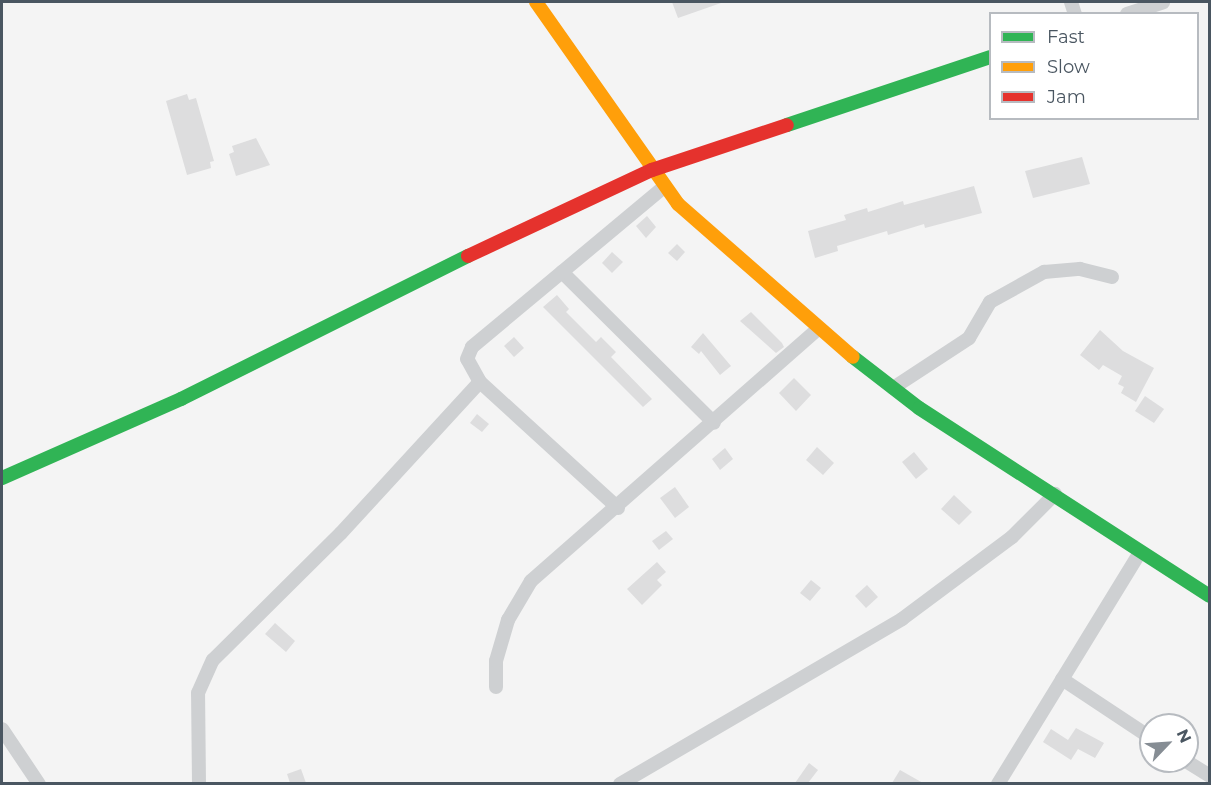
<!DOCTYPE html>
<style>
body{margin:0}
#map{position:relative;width:1211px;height:785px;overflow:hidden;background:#f4f4f4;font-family:Montserrat,sans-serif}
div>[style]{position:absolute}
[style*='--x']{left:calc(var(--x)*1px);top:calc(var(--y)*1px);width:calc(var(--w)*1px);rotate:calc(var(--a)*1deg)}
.building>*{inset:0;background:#ddddde}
.street>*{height:14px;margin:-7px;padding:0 7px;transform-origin:7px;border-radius:7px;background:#ced0d2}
.fast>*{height:14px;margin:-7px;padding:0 7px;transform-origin:7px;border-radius:7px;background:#30b455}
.slow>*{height:14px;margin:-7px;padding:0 7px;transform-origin:7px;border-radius:7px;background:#ff9f0a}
.jam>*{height:14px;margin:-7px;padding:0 7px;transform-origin:7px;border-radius:7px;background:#e5322d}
span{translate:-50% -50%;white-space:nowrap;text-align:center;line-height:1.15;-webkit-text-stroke:4.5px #fff;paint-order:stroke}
.frame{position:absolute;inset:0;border:3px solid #4a5661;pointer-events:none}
.legend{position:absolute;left:989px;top:12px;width:210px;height:108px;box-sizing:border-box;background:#fff;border:2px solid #b7bbc0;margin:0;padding:8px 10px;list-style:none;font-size:18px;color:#4a5661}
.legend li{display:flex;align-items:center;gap:12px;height:30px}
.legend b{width:30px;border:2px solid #b7bbc0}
.north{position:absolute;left:1139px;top:713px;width:60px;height:60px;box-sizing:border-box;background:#fff;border:2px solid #b7bbc0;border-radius:50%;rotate:65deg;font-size:16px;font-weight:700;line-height:24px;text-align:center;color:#4a5661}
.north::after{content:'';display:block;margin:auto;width:21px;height:27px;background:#868d94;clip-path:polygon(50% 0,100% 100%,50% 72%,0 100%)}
</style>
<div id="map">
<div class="building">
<div style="clip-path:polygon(672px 2px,721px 2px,721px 3px,678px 18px)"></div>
<div style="clip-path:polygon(187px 94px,189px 100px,196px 98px,214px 161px,210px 162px,211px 168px,187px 175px,166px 101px)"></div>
<div style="clip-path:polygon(256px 138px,270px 165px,236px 176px,229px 154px,234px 152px,232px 146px)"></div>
<div style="clip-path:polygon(1082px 157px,1090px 184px,1033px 198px,1025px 171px)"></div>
<div style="clip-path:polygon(974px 186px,982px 213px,925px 228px,924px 224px,888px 235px,887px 231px,837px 246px,838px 251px,815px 258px,808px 231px,846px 220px,844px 215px,867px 208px,868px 212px,903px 201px,904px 205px)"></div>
<div style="clip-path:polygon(647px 216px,656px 227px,646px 238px,636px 226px)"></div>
<div style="clip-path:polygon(677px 244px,685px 252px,677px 261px,668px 253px)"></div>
<div style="clip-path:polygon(612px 252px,623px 262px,612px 273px,602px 263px)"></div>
<div style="clip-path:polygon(557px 295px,569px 309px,566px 312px,596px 342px,601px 337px,616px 352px,611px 357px,652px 399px,643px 407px,543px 307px)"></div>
<div style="clip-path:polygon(751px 312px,782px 343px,784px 347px,776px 353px,740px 321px)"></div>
<div style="clip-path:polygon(1100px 330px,1123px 351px,1154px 368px,1136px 402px,1121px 393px,1124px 387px,1118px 384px,1122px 376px,1103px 365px,1099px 370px,1080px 355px)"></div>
<div style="clip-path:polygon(703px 333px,731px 366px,720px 375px,701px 351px,699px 354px,691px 347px)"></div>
<div style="clip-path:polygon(514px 337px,524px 348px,514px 357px,504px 346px)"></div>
<div style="clip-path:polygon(794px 378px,811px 395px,796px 411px,779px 393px)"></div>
<div style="clip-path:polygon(1145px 396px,1164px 409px,1154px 423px,1135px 411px)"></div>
<div style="clip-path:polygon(477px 414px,489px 424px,482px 432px,470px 423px)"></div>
<div style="clip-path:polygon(817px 447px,834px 463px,823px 475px,806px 460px)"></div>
<div style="clip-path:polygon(725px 448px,733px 459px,720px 470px,712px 459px)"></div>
<div style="clip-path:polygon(914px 452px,928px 469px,916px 479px,902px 462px)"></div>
<div style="clip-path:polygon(675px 487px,689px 507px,675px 518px,660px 498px)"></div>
<div style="clip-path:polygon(954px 495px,972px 512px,959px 525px,941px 509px)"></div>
<div style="clip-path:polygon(666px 531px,673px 539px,659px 550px,652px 541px)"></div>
<div style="clip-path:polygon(657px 562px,666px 572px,657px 580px,662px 585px,642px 605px,627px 589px)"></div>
<div style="clip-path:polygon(811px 580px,821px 588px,810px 601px,800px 593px)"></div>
<div style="clip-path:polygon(867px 585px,878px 597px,866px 608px,855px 596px)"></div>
<div style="clip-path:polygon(275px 623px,295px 641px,286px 652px,265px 634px)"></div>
<div style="clip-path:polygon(1076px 728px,1104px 743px,1095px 758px,1078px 749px,1071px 760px,1043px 742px,1051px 729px,1068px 740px)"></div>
<div style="clip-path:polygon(809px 763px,818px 770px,808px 783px,795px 783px)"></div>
<div style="clip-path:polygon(301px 769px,306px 783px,290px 783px,287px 774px)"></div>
<div style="clip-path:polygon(900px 770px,923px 783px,892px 783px)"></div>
</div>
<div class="street">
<div style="--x:1071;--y:2;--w:13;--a:72"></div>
<div style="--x:1127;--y:14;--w:38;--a:-18"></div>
<div style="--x:562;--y:272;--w:214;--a:44.8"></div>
<div style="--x:893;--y:388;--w:91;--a:-33.3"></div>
<div style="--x:969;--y:338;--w:42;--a:-59.7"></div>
<div style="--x:990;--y:302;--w:62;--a:-29.1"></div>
<div style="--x:1044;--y:272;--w:36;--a:-5"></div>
<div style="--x:1080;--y:269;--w:33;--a:14"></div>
<div style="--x:618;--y:508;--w:187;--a:-137.6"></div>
<div style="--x:480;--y:382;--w:26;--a:-119"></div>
<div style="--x:467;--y:359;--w:13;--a:-67"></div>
<div style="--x:472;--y:347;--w:250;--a:-39.8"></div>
<div style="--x:1062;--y:679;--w:107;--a:33.5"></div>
<div style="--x:496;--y:687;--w:26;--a:-90"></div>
<div style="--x:496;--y:661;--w:43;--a:-73.7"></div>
<div style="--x:508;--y:620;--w:45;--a:-59.5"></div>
<div style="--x:531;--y:581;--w:383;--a:-41.3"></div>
<div style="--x:2;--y:729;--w:66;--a:56.1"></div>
<div style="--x:1186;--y:761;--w:28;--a:32"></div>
<div style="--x:199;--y:784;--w:91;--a:-90.6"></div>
<div style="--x:198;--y:693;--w:36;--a:-66"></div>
<div style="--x:213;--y:660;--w:180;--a:-44.8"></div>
<div style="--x:341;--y:533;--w:205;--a:-47.4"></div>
<div style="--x:620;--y:784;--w:327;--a:-30.3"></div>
<div style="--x:902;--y:619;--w:137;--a:-36.7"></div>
<div style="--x:1012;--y:537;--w:61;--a:-45"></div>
<div style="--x:998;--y:784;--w:272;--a:-58.5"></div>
</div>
<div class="fast">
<div style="--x:787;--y:125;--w:214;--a:-18.5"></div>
<div style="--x:853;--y:357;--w:83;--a:37.7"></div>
<div style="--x:919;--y:408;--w:346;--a:32.9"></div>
<div style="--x:2;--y:478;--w:196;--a:-23.8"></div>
<div style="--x:181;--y:399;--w:321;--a:-26.5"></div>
</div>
<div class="slow">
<div style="--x:536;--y:2;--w:247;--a:54.9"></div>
<div style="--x:678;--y:204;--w:232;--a:41.2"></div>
</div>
<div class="jam">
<div style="--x:468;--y:256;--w:203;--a:-25.1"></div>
<div style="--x:652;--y:170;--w:142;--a:-18.4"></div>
</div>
<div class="frame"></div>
<ul class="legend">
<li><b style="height:8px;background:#30b455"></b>Fast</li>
<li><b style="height:8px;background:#ff9f0a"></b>Slow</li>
<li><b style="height:8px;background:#e5322d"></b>Jam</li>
</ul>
<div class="north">N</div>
</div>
